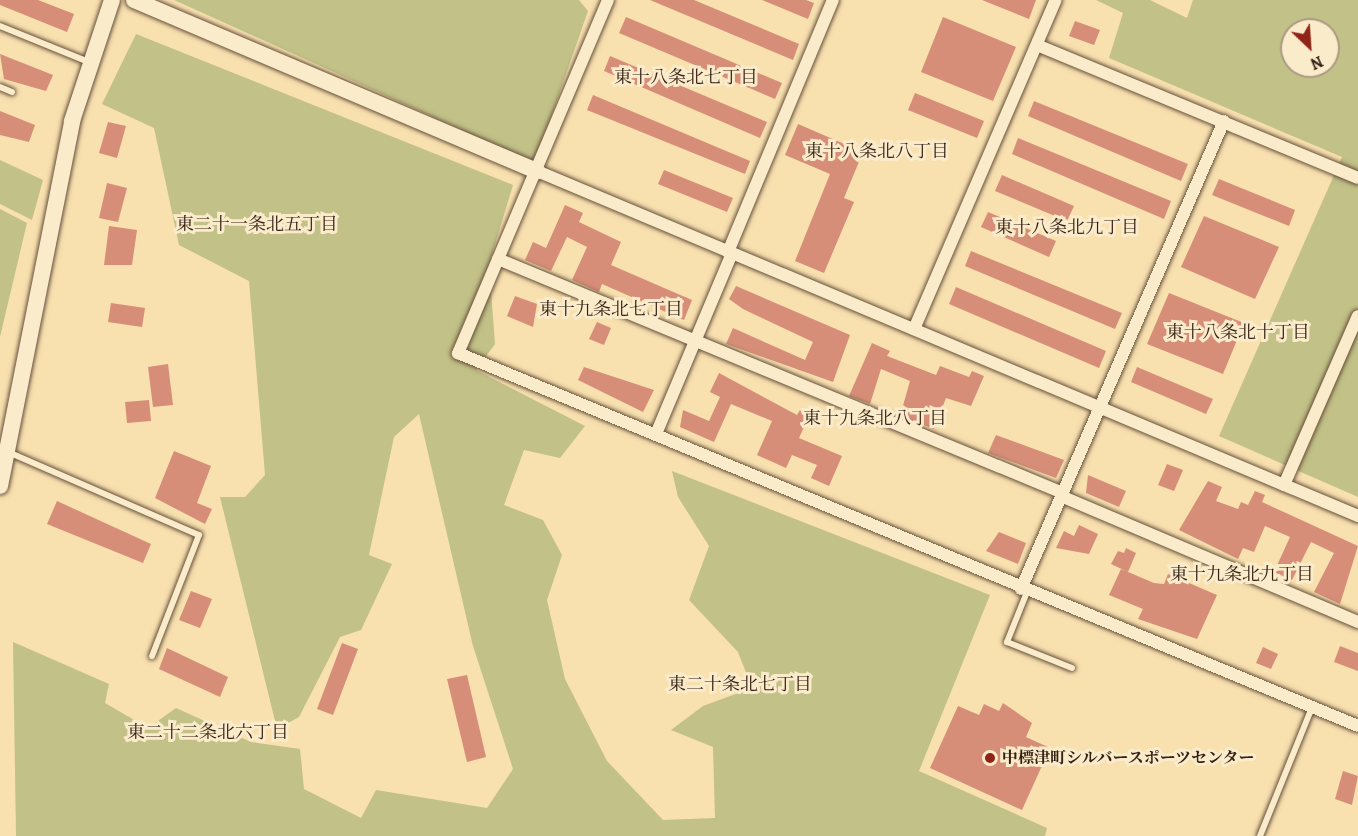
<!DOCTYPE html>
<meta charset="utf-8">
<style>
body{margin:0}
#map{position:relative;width:1358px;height:836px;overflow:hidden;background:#f8e0af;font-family:Alegreya,"Noto Serif JP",serif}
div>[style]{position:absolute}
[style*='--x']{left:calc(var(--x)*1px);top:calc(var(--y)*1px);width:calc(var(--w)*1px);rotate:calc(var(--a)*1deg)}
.green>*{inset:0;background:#c2c187}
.building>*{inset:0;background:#d78e79}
.roads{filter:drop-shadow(0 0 2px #66503b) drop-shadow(0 0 2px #66503b)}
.lane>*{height:6px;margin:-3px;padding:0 3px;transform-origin:3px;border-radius:3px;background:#faebcb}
.street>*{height:12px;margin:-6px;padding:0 6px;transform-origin:6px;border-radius:6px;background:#faebcb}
.secondary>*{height:16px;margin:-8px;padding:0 8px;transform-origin:8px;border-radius:8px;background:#faebcb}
.dots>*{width:16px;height:16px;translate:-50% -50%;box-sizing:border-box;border:3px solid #faebcb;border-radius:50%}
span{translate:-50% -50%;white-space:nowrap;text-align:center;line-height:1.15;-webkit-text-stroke:6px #faebcb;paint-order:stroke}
.poi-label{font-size:16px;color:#352014;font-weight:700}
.left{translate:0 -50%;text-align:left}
.neighbourhood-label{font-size:18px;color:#352014}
.north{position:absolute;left:1280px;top:18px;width:60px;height:60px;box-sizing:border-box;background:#faebcb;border:2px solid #ab9a82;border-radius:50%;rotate:155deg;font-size:16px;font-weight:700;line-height:24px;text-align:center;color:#352014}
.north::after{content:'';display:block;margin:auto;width:21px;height:27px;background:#8f2418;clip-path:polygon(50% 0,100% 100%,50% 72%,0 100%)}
</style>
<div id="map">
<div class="green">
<div style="clip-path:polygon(174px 0,579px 0,588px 11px,535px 163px)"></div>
<div style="clip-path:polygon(evenodd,1096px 0,1150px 0,1187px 18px,1193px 0,1358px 0,1358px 497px,1219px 436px,1342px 157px,1109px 58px,1123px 13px,1096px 0,1292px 30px,1328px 30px,1328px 66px,1292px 66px,1292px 30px)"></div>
<div style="clip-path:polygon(136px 34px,513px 185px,489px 264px,495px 344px,476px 370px,585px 426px,560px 458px,524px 450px,504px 505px,543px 520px,562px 555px,547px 600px,565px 679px,607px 761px,663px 820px,715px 818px,713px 747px,671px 730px,703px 706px,752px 688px,738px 652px,689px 600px,709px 546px,678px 497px,672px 471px,990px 595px,919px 771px,1047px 828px,1045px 836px,16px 836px,13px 642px,109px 684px,105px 703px,148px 728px,176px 708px,251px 742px,300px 749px,304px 789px,361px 818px,376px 790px,487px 808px,513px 769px,473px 646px,419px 414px,394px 437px,369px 555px,392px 564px,361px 630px,340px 637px,299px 717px,277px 729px,220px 497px,245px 497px,265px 475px,249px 281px,179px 245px,154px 128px,102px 104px)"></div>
<div style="clip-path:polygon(0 160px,43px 180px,32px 220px,0 204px)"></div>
<div style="clip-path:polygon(0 209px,27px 223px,0 337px)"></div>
</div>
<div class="building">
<div style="clip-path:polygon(0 0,38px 0,74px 14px,67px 32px,0 5px)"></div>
<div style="clip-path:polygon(650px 0,694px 0,799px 44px,793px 60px)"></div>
<div style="clip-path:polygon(762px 0,806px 0,814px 3px,808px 19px)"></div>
<div style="clip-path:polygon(982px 0,1036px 0,1029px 19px)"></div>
<div style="clip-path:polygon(626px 17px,782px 83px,775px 99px,619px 33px)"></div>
<div style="clip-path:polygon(943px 17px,1016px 47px,993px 101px,921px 72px)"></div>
<div style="clip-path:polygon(1075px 21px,1100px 30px,1094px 45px,1069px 36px)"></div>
<div style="clip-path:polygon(0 54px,53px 75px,46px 91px,4px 79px)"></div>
<div style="clip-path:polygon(610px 56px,767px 122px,760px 138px,604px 71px)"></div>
<div style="clip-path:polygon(915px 93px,984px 121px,977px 138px,908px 110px)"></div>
<div style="clip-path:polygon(593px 95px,750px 161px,745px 174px,587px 110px)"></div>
<div style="clip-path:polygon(1034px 101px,1188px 164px,1181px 181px,1028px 116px)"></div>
<div style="clip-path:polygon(0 111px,35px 125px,29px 142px,0 135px)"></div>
<div style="clip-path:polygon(108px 122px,126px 126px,117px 158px,99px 153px)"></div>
<div style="clip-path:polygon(798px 124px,863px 152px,844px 198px,854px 202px,824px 273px,795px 261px,830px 174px,785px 155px)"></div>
<div style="clip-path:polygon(1018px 138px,1171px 201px,1164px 219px,1012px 154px)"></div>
<div style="clip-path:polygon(664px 170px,733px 198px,727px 212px,658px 184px)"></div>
<div style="clip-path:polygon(1002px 175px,1074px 206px,1067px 221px,995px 191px)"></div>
<div style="clip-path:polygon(1219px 179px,1295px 210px,1289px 226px,1212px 195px)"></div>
<div style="clip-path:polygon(107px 183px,127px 188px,118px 222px,99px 218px)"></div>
<div style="clip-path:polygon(565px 205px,583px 213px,579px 222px,621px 242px,611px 265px,692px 300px,684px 320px,602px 284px,599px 292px,572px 280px,587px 247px,567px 237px,551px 271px,525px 260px,533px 242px,546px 248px)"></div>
<div style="clip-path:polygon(988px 212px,1056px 241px,1049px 257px,981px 227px)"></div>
<div style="clip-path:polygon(1204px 216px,1279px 247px,1255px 299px,1181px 267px)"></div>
<div style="clip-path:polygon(109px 226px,137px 230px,132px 265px,104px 265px)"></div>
<div style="clip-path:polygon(971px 251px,1122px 313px,1115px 329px,965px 266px)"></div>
<div style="clip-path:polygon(736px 286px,850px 335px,833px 382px,726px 344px,733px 328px,805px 360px,813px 342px,743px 309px,729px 299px)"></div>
<div style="clip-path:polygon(956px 287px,1106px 351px,1099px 368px,949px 304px)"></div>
<div style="clip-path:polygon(1169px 293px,1244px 323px,1223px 374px,1147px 344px)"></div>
<div style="clip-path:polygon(515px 296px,537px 304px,533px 327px,507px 316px)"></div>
<div style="clip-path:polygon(111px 303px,145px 308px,142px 327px,108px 322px)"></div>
<div style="clip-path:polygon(597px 322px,611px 328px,604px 345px,589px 339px)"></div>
<div style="clip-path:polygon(872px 343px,890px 351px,887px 356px,936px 375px,940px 366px,969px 377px,972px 371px,984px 376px,971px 406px,946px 398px,934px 429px,900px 416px,910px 381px,881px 369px,870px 404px,849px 396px)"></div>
<div style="clip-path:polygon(168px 364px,173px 405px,153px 407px,148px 367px)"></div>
<div style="clip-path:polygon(584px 367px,654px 390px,643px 412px,578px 380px)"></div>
<div style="clip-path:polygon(1137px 367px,1213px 399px,1206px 414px,1131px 382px)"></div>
<div style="clip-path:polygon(719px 373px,797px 415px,800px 410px,810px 414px,799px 438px,842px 456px,829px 486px,811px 478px,817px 465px,792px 455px,786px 468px,757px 455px,772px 421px,731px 404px,714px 442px,680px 427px,683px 410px,709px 421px,720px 397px,710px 392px)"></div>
<div style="clip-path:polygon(149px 400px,151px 421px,127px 423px,125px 402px)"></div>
<div style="clip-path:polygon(996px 435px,1064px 460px,1056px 478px,988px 453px)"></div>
<div style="clip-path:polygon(174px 451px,211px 466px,197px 503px,212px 509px,205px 524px,155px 498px)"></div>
<div style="clip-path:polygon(1167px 464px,1183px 470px,1174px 491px,1158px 485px)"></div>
<div style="clip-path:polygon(1088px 475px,1126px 491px,1119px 507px,1086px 493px)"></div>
<div style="clip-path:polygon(1208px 481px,1222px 487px,1216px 501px,1238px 509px,1241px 502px,1248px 505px,1255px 491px,1265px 495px,1262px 502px,1358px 546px,1340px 604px,1314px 592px,1334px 553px,1311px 542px,1292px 580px,1274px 572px,1290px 537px,1265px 526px,1254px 552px,1243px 548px,1238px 559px,1179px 530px)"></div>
<div style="clip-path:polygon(57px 501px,151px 544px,143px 563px,47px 524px)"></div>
<div style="clip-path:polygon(1079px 525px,1098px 534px,1089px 554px,1056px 548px,1064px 531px,1074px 536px)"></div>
<div style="clip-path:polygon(999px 532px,1026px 543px,1018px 564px,986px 551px)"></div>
<div style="clip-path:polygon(1126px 548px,1136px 553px,1128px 572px,1111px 564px,1118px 551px,1124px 553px)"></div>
<div style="clip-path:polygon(1121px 569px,1154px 583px,1164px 584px,1168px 574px,1217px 595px,1197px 639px,1138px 619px,1143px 609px,1109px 595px)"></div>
<div style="clip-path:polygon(191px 591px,212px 599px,200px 628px,179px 620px)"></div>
<div style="clip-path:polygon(342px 643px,358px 649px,333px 715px,317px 709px)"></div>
<div style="clip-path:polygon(1340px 646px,1358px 653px,1358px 671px,1334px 662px)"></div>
<div style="clip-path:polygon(1263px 647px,1278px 654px,1271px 669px,1256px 663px)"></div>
<div style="clip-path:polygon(167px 648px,228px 677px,220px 697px,159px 669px)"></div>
<div style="clip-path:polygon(467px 675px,486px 757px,467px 762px,447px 679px)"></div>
<div style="clip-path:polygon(1003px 703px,1032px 723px,1026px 737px,1050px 748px,1022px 810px,930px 768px,958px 706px,979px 715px,984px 704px,999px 711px)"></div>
<div style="clip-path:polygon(1343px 771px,1358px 776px,1352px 805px,1335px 799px)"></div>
</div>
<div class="roads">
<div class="lane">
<div style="--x:0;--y:26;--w:98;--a:22.1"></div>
<div style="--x:0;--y:87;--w:13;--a:23"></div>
<div style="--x:8;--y:452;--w:208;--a:23.5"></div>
<div style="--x:199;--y:535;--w:130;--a:111.2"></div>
<div style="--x:1027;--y:592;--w:54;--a:111.8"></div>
<div style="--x:1007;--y:642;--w:70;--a:21.8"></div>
<div style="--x:1260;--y:836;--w:139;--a:-68"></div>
</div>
<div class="street">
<div style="--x:608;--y:0;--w:384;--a:113"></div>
<div style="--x:458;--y:353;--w:974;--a:22.51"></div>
<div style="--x:1037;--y:45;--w:347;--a:22.5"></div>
<div style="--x:537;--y:171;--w:891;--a:22.79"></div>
<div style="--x:728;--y:252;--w:273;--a:-67.4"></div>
<div style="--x:498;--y:259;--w:612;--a:22.5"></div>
<div style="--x:914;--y:329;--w:358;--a:-66.7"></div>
<div style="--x:656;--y:434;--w:196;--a:-67.2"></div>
<div style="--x:1284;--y:485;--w:184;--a:-66.4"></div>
<div style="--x:1061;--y:496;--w:323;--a:23"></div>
<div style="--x:1021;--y:589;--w:510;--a:-66.55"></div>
</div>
<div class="secondary">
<div style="--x:134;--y:0;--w:438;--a:23"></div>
<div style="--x:0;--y:486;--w:372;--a:-78.8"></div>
<div style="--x:72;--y:121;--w:127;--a:-71.7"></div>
</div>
</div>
<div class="dots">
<div style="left:990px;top:758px;background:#8f2418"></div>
</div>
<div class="poi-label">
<span class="left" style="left:1002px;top:758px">中標津町シルバースポーツセンター</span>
</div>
<div class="neighbourhood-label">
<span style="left:686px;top:77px">東十八条北七丁目</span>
<span style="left:877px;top:151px">東十八条北八丁目</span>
<span style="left:257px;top:224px">東二十一条北五丁目</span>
<span style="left:1067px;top:227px">東十八条北九丁目</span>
<span style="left:611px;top:309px">東十九条北七丁目</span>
<span style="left:1238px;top:332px">東十八条北十丁目</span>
<span style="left:875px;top:418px">東十九条北八丁目</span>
<span style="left:1242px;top:574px">東十九条北九丁目</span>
<span style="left:740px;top:684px">東二十条北七丁目</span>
<span style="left:208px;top:732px">東二十二条北六丁目</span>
</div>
<div class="north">N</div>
</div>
